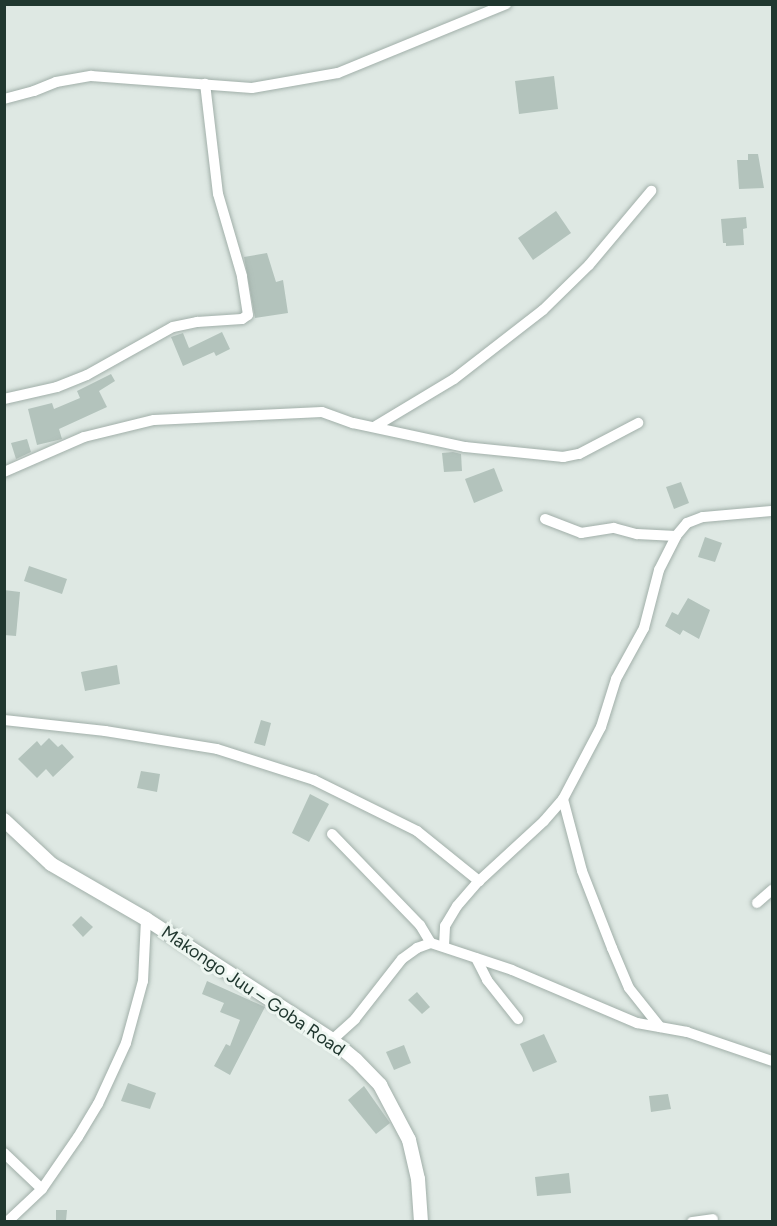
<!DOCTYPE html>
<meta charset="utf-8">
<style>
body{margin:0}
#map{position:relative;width:777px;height:1226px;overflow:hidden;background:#dee8e3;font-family:Figtree,sans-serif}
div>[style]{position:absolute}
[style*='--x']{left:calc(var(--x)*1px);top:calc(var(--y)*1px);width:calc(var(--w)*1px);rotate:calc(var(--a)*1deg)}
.building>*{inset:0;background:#b3c3bc}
.roads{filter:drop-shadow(0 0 2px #a1afa9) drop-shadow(0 0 2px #a1afa9)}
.minor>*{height:10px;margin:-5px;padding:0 5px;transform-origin:5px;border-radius:5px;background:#fff}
.tertiary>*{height:14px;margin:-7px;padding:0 7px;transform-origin:7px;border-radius:7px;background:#fff}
span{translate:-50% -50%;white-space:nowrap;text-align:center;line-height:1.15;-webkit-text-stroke:6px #eef6f1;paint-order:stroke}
.street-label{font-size:18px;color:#20372f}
.frame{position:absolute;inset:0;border:6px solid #20372f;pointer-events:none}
</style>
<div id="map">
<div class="building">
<div style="clip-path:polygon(554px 76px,558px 109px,519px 114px,515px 81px)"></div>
<div style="clip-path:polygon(748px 154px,758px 154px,764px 188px,739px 189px,737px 160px,748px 160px)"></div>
<div style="clip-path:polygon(556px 211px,571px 233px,533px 260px,518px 238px)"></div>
<div style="clip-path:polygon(746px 217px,747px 228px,743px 229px,744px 245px,726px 246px,726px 243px,723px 243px,721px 219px)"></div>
<div style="clip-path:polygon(267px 253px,276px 282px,283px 280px,288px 313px,255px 318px,244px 257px)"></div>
<div style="clip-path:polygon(222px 332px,230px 349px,216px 356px,214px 352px,183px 366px,171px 337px,183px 333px,189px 348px)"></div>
<div style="clip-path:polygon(111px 374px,115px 381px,99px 391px,107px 407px,59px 429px,62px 439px,37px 445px,28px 409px,52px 403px,54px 409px,80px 398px,77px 391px)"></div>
<div style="clip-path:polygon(27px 439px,31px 452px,16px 459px,11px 443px)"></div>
<div style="clip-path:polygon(453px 452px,461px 454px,462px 471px,444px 472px,442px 453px)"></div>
<div style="clip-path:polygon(494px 468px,503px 491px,474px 503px,465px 479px)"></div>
<div style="clip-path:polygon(681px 482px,689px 503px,674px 509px,666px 487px)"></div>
<div style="clip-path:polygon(705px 537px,722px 543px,715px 562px,698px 557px)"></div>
<div style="clip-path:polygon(29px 566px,67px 579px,62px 594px,24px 581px)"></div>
<div style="clip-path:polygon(4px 590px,20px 592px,16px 636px,4px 635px)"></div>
<div style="clip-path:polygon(688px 598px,710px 610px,699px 639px,683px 630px,680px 635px,665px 626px,672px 612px,678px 615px)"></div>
<div style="clip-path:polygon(117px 665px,120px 684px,85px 691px,81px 672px)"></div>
<div style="clip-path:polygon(261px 720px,271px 723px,265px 746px,254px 743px)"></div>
<div style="clip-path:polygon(49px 738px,58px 747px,62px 744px,74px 757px,53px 777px,46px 769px,37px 778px,18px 759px,37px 741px,41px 746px)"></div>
<div style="clip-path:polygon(141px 771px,160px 774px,157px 792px,137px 788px)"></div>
<div style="clip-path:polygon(310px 794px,329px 804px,309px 842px,292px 833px)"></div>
<div style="clip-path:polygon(81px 916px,93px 927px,83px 937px,72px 925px)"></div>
<div style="clip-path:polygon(207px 981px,265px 1007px,230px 1075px,214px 1066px,226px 1044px,230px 1046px,240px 1020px,220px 1012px,224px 1003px,202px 994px)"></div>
<div style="clip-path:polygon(417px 992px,430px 1007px,422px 1014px,408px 1000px)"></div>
<div style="clip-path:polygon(544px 1034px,557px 1062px,533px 1072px,520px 1044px)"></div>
<div style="clip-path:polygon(404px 1045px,411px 1063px,394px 1070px,386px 1052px)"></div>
<div style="clip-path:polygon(128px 1083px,156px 1093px,150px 1109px,121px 1101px)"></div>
<div style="clip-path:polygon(364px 1086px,390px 1123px,376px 1134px,348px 1100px)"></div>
<div style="clip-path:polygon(668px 1094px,671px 1109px,651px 1112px,649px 1096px)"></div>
<div style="clip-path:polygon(569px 1173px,571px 1193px,537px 1196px,535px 1177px)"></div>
<div style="clip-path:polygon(56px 1210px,67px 1210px,66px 1221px,56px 1221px)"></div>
</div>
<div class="roads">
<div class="minor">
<div style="--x:4;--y:99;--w:31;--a:-15"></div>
<div style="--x:34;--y:91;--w:24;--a:-22"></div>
<div style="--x:56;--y:82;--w:36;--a:-10"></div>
<div style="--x:91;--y:76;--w:161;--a:4.3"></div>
<div style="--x:252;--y:88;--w:87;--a:-9.9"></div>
<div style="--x:338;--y:73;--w:182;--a:-22.3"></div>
<div style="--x:4;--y:399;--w:54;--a:-12.8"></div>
<div style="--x:57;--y:387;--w:32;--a:-22"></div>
<div style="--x:87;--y:375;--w:98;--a:-29.2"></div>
<div style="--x:173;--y:327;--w:25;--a:-12"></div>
<div style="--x:197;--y:322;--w:45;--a:-3.8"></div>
<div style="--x:242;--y:319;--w:7;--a:-34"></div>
<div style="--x:248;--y:315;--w:39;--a:-99"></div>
<div style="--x:242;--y:276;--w:85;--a:-106.3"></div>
<div style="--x:218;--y:194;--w:111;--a:-96.7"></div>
<div style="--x:374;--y:427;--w:93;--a:-31"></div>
<div style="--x:454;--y:379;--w:113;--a:-37.8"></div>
<div style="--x:543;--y:310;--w:64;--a:-44.4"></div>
<div style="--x:589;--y:265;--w:97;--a:-50"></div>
<div style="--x:4;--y:472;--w:87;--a:-23.6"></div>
<div style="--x:84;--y:437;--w:72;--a:-13.7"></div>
<div style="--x:154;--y:420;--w:168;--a:-2.7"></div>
<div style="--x:322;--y:412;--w:33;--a:20"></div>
<div style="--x:353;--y:423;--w:115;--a:12.1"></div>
<div style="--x:465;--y:447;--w:99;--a:5.8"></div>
<div style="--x:563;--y:457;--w:16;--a:-11"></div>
<div style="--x:579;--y:454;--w:67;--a:-27.7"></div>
<div style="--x:545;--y:519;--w:39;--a:21"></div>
<div style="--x:581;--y:533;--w:33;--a:-9"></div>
<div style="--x:614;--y:528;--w:24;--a:15"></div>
<div style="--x:637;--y:534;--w:39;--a:3"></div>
<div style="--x:4;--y:720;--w:102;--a:6.2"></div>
<div style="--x:105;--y:731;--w:113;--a:9.1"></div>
<div style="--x:217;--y:749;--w:102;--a:17.7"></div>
<div style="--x:314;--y:780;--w:115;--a:26.3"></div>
<div style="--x:417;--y:831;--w:80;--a:38.9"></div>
<div style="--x:563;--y:799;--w:74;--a:75.2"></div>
<div style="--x:582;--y:871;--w:83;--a:68.7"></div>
<div style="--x:612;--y:948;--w:43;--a:67"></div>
<div style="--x:629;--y:988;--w:50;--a:51.5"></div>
<div style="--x:332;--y:834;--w:127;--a:46"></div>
<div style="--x:420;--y:925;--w:21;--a:59"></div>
<div style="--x:757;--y:903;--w:20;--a:-41"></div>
<div style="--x:444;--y:946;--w:20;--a:-87"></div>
<div style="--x:445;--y:926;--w:23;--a:-59"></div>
<div style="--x:457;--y:906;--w:33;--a:-49"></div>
<div style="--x:479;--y:881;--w:88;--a:-42.7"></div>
<div style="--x:544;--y:821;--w:29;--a:-49"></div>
<div style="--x:563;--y:799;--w:81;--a:-62.2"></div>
<div style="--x:601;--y:727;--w:50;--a:-72.6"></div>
<div style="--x:616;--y:679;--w:58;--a:-61.2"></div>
<div style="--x:644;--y:628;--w:60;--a:-75.5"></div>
<div style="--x:659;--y:570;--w:38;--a:-63"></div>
<div style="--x:676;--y:536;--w:17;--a:-50"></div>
<div style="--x:687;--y:523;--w:17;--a:-21"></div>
<div style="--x:703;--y:517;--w:69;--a:-5"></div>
<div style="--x:476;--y:958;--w:25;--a:63"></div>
<div style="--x:487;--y:980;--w:50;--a:51.5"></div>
<div style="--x:332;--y:1040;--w:31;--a:-42"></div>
<div style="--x:355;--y:1019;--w:76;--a:-51.9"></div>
<div style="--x:402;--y:959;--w:19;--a:-36"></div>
<div style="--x:417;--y:948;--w:15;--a:-20"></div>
<div style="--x:431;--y:943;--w:85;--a:18.4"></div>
<div style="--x:512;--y:970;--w:136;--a:23"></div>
<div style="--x:637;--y:1023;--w:51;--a:10.2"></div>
<div style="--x:687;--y:1032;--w:90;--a:18.8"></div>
<div style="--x:4;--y:1153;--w:52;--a:43.5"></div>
<div style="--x:7;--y:1222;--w:48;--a:-43.3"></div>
<div style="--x:42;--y:1189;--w:63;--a:-55.3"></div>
<div style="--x:78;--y:1137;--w:39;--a:-59"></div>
<div style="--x:98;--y:1104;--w:67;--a:-65.3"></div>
<div style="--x:126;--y:1043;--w:64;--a:-74.7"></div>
<div style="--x:143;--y:981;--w:62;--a:-87.2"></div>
<div style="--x:692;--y:1222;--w:21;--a:-8"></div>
</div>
<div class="tertiary">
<div style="--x:4;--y:820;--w:64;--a:43.1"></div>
<div style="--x:51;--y:864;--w:110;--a:30.1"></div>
<div style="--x:146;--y:919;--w:222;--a:33"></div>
<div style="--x:332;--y:1040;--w:31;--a:40"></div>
<div style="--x:356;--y:1060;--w:35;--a:46"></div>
<div style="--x:380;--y:1085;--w:62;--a:62.2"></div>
<div style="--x:409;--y:1140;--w:40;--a:77"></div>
<div style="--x:418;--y:1179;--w:43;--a:86"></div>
</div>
</div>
<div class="street-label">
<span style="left:253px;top:991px;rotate:34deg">Makongo Juu – Goba Road</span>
</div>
<div class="frame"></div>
</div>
